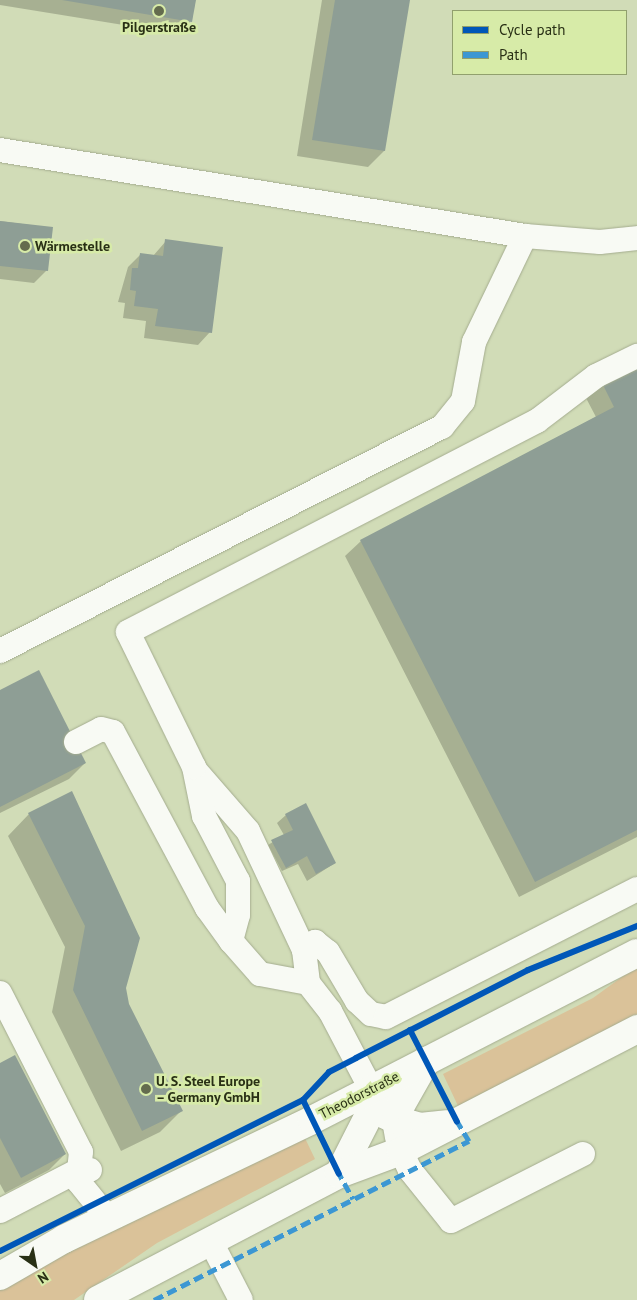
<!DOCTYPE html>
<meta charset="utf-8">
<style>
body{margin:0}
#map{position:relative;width:637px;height:1300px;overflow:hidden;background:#d1dcb7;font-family:"PT Sans",sans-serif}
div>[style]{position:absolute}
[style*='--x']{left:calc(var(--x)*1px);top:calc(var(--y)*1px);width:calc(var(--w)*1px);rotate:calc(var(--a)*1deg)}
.green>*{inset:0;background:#dac299}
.shadow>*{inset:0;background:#0003}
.building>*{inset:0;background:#8e9e95}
.roads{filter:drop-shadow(0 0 1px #a4ac8f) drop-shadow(0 0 1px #a4ac8f)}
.minor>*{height:24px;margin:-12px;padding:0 12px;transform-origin:12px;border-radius:12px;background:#f8faf4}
.major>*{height:28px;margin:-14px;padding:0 14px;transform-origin:14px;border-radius:14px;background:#f8faf4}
.quiet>*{height:5px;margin-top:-2.5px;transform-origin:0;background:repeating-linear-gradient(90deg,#3c97d3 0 10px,transparent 0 15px)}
.cycleway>*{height:6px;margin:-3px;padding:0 3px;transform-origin:3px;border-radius:3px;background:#0057b8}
.dots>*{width:14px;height:14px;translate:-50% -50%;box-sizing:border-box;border:2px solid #d7eba8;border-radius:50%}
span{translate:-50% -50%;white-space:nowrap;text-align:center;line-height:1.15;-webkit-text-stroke:5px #d7eba8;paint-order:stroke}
.poi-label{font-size:14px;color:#293015;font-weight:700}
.left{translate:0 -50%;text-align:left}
.street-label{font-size:14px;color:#293015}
.legend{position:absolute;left:452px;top:10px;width:175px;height:65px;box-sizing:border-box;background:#d7eba8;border:1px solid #91a06d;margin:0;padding:6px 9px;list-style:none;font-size:15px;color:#293015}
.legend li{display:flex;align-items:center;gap:10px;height:25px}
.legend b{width:25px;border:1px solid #91a06d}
.north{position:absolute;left:10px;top:1240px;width:50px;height:50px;-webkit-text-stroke:4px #d7eba8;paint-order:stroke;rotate:147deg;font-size:14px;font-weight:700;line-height:20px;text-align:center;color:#293015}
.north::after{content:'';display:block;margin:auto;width:18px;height:22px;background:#293015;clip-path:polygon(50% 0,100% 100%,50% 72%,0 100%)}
</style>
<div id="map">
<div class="green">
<div style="clip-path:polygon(637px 966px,637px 1017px,459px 1108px,443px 1074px,593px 998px)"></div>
<div style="clip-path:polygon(302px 1132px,315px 1159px,157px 1243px,74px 1300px,0 1300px,0 1289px,19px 1278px)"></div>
</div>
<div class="shadow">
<div style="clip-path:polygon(0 0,194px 0,191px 21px,179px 34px,0 5px)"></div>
<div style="clip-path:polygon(322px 0,409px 0,384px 151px,368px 167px,297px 156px)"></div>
<div style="clip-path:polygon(0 221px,52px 228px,47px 270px,34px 283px,0 279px)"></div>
<div style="clip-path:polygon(166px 241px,210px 332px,198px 345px,144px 338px,146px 321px,123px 318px,125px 303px,118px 302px,128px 267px,141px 254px,153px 256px)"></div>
<div style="clip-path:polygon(637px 364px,637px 837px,519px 897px,345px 556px,361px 541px,596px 417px,586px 398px,602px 382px)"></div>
<div style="clip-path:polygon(0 692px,85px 763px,69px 779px,0 813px)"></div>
<div style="clip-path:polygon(29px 814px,125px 988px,128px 1005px,181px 1111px,160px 1132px,121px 1151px,52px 1012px,65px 947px,8px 836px)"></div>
<div style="clip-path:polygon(286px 815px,335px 863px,307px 881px,298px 864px,282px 871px,268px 845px,284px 835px,277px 823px)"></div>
<div style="clip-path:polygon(0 1065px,65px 1154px,49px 1170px,5px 1193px,0 1184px)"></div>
</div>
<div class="building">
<div style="clip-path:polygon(62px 0,196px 0,192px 22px)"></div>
<div style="clip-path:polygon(335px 0,410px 0,385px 151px,312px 140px)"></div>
<div style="clip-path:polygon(0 221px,53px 227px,48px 271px,0 266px)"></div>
<div style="clip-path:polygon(165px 239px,223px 247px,212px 333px,155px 326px,158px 309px,134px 306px,136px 291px,130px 290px,132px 268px,138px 268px,140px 253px,163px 256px)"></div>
<div style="clip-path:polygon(637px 363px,637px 830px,535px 882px,360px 540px,614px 407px,601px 381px)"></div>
<div style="clip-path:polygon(39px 670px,86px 763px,0 807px,0 690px)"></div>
<div style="clip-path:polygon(72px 791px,140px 938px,126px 988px,129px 1004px,183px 1111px,142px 1131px,73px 990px,85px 926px,28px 813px)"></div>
<div style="clip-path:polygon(306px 803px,336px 863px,316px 874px,307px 856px,286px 868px,271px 840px,293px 830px,285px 814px)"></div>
<div style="clip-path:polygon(15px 1055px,66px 1154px,21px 1178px,0 1138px,0 1063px)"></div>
</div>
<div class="roads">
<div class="minor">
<div style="--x:0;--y:150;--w:532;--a:9.3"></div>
<div style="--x:0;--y:651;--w:496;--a:-26.9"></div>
<div style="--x:442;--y:427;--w:33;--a:-51"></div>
<div style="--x:463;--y:401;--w:60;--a:-79.4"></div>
<div style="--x:474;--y:342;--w:118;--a:-64.3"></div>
<div style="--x:525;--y:236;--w:75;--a:4.6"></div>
<div style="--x:600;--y:242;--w:37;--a:-6"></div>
<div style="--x:76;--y:742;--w:28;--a:-27"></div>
<div style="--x:101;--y:729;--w:12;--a:14"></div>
<div style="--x:113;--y:732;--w:200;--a:61.9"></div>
<div style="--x:207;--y:908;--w:41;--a:54"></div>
<div style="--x:231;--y:941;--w:44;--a:48.7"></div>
<div style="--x:260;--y:974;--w:49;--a:10.6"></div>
<div style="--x:196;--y:771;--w:79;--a:49.1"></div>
<div style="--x:248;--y:831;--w:132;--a:64.8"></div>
<div style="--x:304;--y:950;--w:33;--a:83"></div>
<div style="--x:308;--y:983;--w:36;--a:52"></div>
<div style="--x:330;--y:1011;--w:88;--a:62.3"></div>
<div style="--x:231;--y:941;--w:27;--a:-75"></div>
<div style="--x:238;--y:915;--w:34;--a:-90"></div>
<div style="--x:238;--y:881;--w:73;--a:-117.6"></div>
<div style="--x:204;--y:816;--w:50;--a:-101.5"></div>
<div style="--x:194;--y:767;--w:150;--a:-116.1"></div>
<div style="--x:128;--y:632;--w:460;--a:-27.3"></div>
<div style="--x:537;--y:421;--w:74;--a:-37.3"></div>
<div style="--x:596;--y:376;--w:46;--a:-26"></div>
<div style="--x:304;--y:950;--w:14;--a:-36"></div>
<div style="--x:315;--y:942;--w:16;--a:38"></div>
<div style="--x:328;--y:952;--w:57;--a:59.4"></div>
<div style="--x:357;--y:1001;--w:19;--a:43"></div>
<div style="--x:371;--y:1014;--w:15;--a:11"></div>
<div style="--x:386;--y:1017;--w:282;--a:-27"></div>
<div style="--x:0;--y:993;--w:178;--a:63"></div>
<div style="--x:81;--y:1152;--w:29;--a:96"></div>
<div style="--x:78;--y:1181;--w:48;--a:51"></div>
<div style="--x:401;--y:1151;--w:21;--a:65"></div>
<div style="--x:410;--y:1170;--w:65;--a:51.2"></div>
<div style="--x:451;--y:1221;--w:148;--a:-26.9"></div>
<div style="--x:0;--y:1211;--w:91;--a:-27.4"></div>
<div style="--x:81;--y:1169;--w:9;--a:6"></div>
<div style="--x:211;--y:1242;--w:65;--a:62.7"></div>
</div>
<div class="major">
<div style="--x:371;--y:1089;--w:30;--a:60"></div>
<div style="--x:386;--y:1115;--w:11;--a:27"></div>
<div style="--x:396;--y:1120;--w:25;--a:16"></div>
<div style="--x:420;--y:1127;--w:27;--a:-6"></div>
<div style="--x:399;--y:1137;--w:17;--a:-100"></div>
<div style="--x:396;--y:1120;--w:16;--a:-72"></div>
<div style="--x:401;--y:1105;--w:51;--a:-60.4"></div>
<div style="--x:339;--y:1174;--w:64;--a:-63"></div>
<div style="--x:368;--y:1117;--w:28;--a:-84"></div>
<div style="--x:0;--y:1276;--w:74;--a:-30"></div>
<div style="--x:64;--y:1239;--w:275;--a:-25.6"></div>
<div style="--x:312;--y:1120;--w:365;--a:-27.2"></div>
<div style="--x:98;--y:1300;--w:272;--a:-27.6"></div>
<div style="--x:339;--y:1174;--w:66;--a:-20.4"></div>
<div style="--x:401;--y:1151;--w:266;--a:-27.3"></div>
</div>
</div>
<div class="quiet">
<div style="--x:337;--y:1170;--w:33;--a:61"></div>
<div style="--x:154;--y:1300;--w:353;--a:-26.8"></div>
<div style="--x:469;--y:1141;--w:26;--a:-121"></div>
</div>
<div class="cycleway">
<div style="--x:410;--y:1030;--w:103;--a:62.9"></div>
<div style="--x:303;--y:1100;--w:82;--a:64.1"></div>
<div style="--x:0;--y:1251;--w:339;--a:-26.5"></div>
<div style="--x:303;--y:1100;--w:38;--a:-47"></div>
<div style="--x:329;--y:1072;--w:30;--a:-27"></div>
<div style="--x:356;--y:1058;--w:193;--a:-27.1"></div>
<div style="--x:528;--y:970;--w:118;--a:-22"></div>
</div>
<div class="dots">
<div style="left:159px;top:11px;background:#646c4e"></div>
<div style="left:25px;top:246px;background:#646c4e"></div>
<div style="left:146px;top:1089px;background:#646c4e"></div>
</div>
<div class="poi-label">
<span style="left:159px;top:27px">Pilgerstraße</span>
<span class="left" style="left:35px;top:246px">Wärmestelle</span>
<span class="left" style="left:156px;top:1089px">U. S. Steel Europe<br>– Germany GmbH</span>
</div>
<div class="street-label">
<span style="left:359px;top:1095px;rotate:-27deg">Theodorstraße</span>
</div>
<ul class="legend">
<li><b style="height:6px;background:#0057b8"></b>Cycle path</li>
<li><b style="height:6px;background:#3c97d3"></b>Path</li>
</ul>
<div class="north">N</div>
</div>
